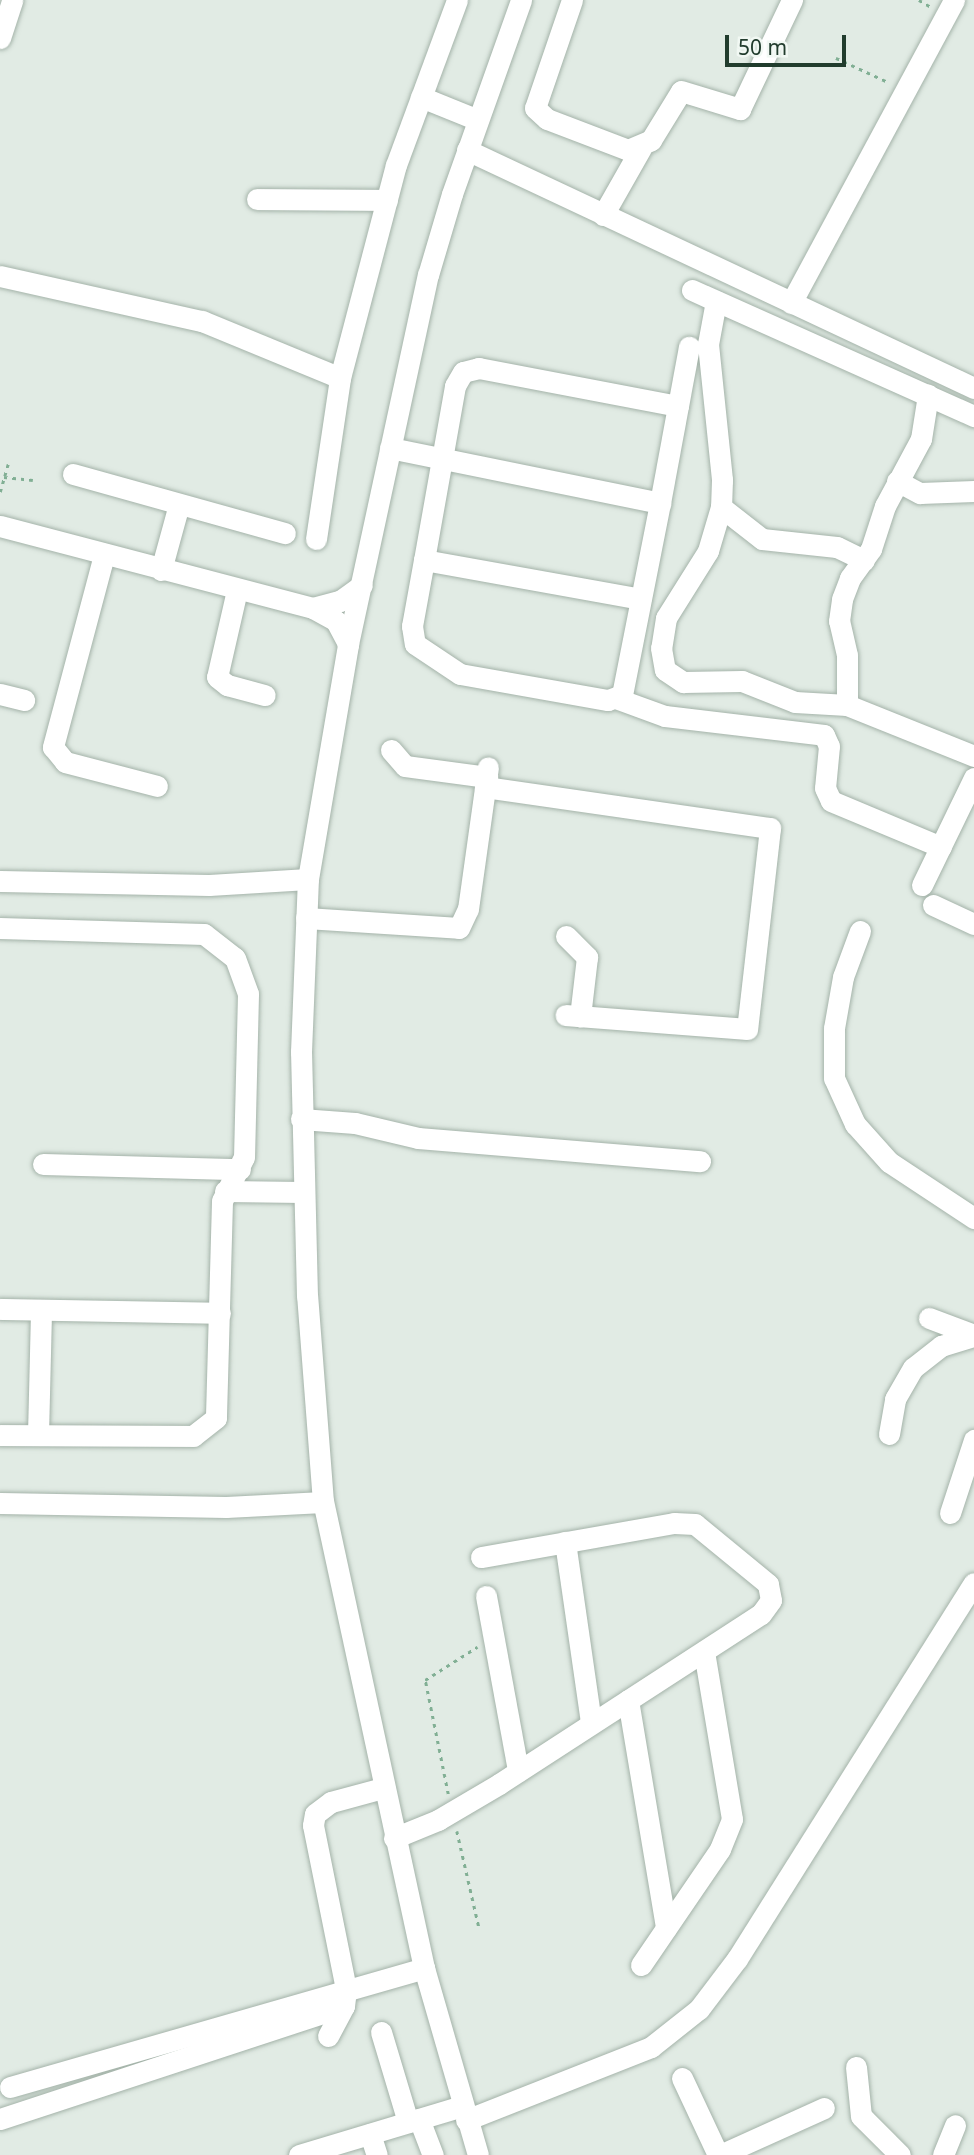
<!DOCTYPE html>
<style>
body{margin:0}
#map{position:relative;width:974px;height:2155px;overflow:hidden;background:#e1ebe4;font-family:"Noto Sans",sans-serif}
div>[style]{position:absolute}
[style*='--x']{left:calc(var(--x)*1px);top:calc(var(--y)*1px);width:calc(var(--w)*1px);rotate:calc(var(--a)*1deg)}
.path>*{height:2.5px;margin-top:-1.25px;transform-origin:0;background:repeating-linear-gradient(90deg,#81af94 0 3.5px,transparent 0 8.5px)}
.roads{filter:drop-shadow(0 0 2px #a4b3a9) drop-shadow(0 0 2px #a4b3a9)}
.minor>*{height:21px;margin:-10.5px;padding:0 10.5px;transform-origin:10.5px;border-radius:10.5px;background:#fff}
span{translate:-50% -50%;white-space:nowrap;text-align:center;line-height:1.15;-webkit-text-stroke:7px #f1f8f3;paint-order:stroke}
.scale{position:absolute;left:725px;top:35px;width:121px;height:32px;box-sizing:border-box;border:4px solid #213c2d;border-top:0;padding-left:9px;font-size:21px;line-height:24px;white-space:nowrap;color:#213c2d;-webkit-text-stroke:5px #f1f8f3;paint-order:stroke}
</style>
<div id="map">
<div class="path">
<div style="--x:919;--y:0;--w:14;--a:30"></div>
<div style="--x:836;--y:58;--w:57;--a:24.8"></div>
<div style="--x:4;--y:477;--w:29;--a:6"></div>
<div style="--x:0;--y:492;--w:29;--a:-74"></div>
<div style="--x:448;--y:1794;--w:116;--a:-101.4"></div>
<div style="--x:425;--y:1680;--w:62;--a:-32.4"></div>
<div style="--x:457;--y:1831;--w:98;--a:77.1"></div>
</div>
<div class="roads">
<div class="minor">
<div style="--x:572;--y:0;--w:114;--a:108.9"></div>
<div style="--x:535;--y:108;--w:16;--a:43"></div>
<div style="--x:547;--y:119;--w:87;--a:20.9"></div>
<div style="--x:628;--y:150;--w:25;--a:-23"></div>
<div style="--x:651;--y:140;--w:57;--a:-58.5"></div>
<div style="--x:681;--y:91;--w:62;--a:17"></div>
<div style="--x:740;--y:109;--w:121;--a:-64.5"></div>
<div style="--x:0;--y:38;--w:40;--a:-72"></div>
<div style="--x:421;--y:97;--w:61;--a:22"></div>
<div style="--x:467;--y:150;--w:560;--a:25.15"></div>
<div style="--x:257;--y:199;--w:130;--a:0.4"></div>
<div style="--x:603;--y:215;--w:77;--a:-60.4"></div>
<div style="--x:0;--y:276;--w:207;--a:12.6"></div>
<div style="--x:202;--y:321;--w:149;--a:22.4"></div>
<div style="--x:692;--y:290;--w:309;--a:24.1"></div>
<div style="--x:716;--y:301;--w:44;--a:100.5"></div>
<div style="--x:708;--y:344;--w:137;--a:84.1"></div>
<div style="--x:722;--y:480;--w:27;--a:92"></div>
<div style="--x:721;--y:507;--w:46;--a:106.5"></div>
<div style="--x:708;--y:551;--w:79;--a:122.1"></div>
<div style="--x:666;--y:618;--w:30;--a:99"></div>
<div style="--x:661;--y:648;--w:22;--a:80"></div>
<div style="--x:665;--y:670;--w:22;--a:34"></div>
<div style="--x:683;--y:682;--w:59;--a:-1"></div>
<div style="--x:742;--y:681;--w:57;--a:21.6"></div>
<div style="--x:795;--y:702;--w:52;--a:3.3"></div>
<div style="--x:847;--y:705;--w:137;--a:21.9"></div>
<div style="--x:791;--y:303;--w:344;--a:-61.7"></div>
<div style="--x:678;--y:406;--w:203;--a:-169.2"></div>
<div style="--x:479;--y:368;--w:16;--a:166"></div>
<div style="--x:463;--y:372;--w:16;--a:120"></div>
<div style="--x:455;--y:386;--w:177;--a:100.1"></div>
<div style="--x:424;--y:560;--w:67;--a:100.3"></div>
<div style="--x:412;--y:626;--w:18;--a:81"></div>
<div style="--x:415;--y:644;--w:54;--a:33.7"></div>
<div style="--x:460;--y:674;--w:150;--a:10"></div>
<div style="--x:608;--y:700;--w:15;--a:-20"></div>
<div style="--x:622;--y:695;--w:196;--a:-78.8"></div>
<div style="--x:660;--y:503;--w:159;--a:-79.5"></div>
<div style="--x:390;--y:448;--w:276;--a:11.5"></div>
<div style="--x:73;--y:474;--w:220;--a:15.6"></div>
<div style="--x:897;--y:481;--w:26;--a:28"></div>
<div style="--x:920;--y:493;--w:54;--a:-2.1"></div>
<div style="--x:721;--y:507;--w:52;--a:38"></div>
<div style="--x:762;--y:539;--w:75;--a:6.1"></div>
<div style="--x:837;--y:547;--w:30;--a:26"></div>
<div style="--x:0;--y:526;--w:324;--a:14.7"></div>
<div style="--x:313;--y:608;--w:26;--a:29"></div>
<div style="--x:336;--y:621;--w:26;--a:62"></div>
<div style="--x:316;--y:539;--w:163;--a:-81.5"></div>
<div style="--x:340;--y:378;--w:220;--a:-75.3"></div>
<div style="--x:396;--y:165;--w:176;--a:-69.7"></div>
<div style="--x:104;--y:555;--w:199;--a:104.9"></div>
<div style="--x:53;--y:747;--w:19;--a:51"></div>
<div style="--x:65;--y:762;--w:95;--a:14.6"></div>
<div style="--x:424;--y:560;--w:220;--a:10.2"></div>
<div style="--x:161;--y:570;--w:68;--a:-74.7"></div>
<div style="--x:237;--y:590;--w:89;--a:102.9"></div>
<div style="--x:217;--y:677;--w:13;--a:39"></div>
<div style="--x:227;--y:685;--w:39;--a:15"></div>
<div style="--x:313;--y:608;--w:28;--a:-15"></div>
<div style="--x:340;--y:601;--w:27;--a:-36"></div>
<div style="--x:0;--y:694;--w:25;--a:14"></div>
<div style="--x:618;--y:699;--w:50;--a:19.9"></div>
<div style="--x:665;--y:716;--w:160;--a:6.8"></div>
<div style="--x:824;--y:735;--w:12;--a:66"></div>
<div style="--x:829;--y:746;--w:42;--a:95.4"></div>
<div style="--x:825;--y:788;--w:14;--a:65"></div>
<div style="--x:831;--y:801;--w:119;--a:22.7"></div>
<div style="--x:847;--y:705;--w:50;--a:-90"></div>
<div style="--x:847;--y:655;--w:35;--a:-103"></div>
<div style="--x:839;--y:621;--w:22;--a:-82"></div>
<div style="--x:842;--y:599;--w:22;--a:-69"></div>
<div style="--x:850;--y:578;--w:36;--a:-54"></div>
<div style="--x:871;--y:549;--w:45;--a:-72"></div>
<div style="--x:885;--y:506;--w:76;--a:-61.8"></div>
<div style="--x:921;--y:439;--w:45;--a:-81"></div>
<div style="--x:391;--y:750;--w:21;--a:49"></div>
<div style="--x:405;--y:766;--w:83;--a:7.6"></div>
<div style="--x:485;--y:787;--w:288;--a:8.2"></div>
<div style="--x:770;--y:828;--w:202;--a:96.5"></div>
<div style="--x:747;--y:1029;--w:182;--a:-175.6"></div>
<div style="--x:0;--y:881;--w:209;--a:1.1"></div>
<div style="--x:209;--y:885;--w:99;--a:-3.5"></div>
<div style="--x:922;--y:885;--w:119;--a:-64.1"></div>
<div style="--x:933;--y:905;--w:45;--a:24.9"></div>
<div style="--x:306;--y:918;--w:153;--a:3.7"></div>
<div style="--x:459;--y:928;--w:21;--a:-65"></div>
<div style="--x:468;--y:909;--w:143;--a:-82"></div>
<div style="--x:0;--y:928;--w:204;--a:1.7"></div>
<div style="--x:204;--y:934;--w:39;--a:38"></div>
<div style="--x:235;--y:958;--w:38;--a:70"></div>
<div style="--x:248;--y:994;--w:163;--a:91.4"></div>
<div style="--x:244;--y:1157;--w:49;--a:116.6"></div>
<div style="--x:222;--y:1201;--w:217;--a:91.6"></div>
<div style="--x:216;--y:1418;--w:29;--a:142"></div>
<div style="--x:193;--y:1436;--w:193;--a:-179.7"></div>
<div style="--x:860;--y:931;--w:49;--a:110.3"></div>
<div style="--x:843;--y:977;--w:52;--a:100"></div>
<div style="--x:834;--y:1028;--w:50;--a:90"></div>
<div style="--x:834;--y:1078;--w:51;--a:65.5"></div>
<div style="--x:855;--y:1124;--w:51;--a:48.2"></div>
<div style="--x:889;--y:1162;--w:102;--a:33.4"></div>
<div style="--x:566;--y:936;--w:30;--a:45"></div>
<div style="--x:587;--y:957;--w:60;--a:96.7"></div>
<div style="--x:301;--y:1119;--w:54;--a:4.2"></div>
<div style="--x:355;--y:1123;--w:65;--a:13.4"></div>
<div style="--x:418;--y:1138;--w:283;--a:4.7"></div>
<div style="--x:43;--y:1164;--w:197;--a:1.5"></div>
<div style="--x:225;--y:1191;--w:77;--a:0.7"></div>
<div style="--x:0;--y:1309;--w:220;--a:1"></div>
<div style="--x:929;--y:1318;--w:48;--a:20.7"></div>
<div style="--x:889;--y:1434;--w:36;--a:-80"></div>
<div style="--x:895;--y:1399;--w:36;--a:-60"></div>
<div style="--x:913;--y:1368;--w:36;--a:-38"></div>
<div style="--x:941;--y:1346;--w:34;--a:-17"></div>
<div style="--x:38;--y:1435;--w:125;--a:-88.6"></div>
<div style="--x:0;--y:1503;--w:226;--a:1"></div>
<div style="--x:226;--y:1507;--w:97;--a:-3"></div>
<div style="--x:950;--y:1513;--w:77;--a:-71.8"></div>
<div style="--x:565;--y:1542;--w:183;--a:81.8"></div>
<div style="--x:486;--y:1596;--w:178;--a:79.6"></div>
<div style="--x:628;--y:1700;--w:231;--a:80.5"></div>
<div style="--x:394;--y:1838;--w:48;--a:-22.2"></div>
<div style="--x:438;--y:1820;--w:71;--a:-30.5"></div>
<div style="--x:499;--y:1784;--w:312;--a:-33"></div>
<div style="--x:761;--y:1614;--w:17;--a:-54"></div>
<div style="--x:771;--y:1600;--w:16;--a:-101"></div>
<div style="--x:768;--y:1584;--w:94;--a:-140.6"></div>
<div style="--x:695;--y:1524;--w:21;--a:-177"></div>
<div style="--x:674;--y:1523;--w:196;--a:170"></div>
<div style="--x:641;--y:1965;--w:140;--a:-55.7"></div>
<div style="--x:720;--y:1849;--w:32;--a:-68"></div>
<div style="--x:732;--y:1819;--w:170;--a:-99.5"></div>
<div style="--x:381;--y:2032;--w:94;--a:73.3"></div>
<div style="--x:328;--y:2036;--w:34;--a:-62"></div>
<div style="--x:344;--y:2006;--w:17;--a:-83"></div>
<div style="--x:346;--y:1989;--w:167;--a:-101.4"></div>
<div style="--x:313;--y:1825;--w:11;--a:-80"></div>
<div style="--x:315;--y:1814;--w:20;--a:-37"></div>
<div style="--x:331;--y:1802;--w:54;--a:-15.1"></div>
<div style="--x:856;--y:2067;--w:49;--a:84.2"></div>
<div style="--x:861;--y:2116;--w:55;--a:45"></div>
<div style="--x:682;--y:2078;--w:85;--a:64.9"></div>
<div style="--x:10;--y:2087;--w:431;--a:-16"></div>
<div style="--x:0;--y:2119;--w:362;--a:-18.2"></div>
<div style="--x:419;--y:2119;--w:39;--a:69"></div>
<div style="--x:466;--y:2120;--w:199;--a:-21.5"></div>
<div style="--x:651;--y:2047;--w:61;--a:-38.4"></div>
<div style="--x:699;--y:2009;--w:63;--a:-52.8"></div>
<div style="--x:737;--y:1959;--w:444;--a:-57.8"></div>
<div style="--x:370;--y:2134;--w:22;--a:72"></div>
<div style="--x:299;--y:2155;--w:170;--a:-16.7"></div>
<div style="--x:478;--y:2155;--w:195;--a:-106.1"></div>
<div style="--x:424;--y:1968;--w:477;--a:-102.2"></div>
<div style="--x:323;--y:1502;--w:207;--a:-94.4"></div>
<div style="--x:307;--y:1296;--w:244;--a:-91.4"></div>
<div style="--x:301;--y:1052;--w:173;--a:-87.7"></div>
<div style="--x:308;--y:879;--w:238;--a:-80.3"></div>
<div style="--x:348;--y:644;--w:378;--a:-77.8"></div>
<div style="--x:428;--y:275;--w:84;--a:-73.5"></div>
<div style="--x:452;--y:194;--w:206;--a:-70.4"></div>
<div style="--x:720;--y:2155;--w:114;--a:-24.3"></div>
<div style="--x:943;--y:2155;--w:32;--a:-68"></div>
</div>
</div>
<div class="scale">50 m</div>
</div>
